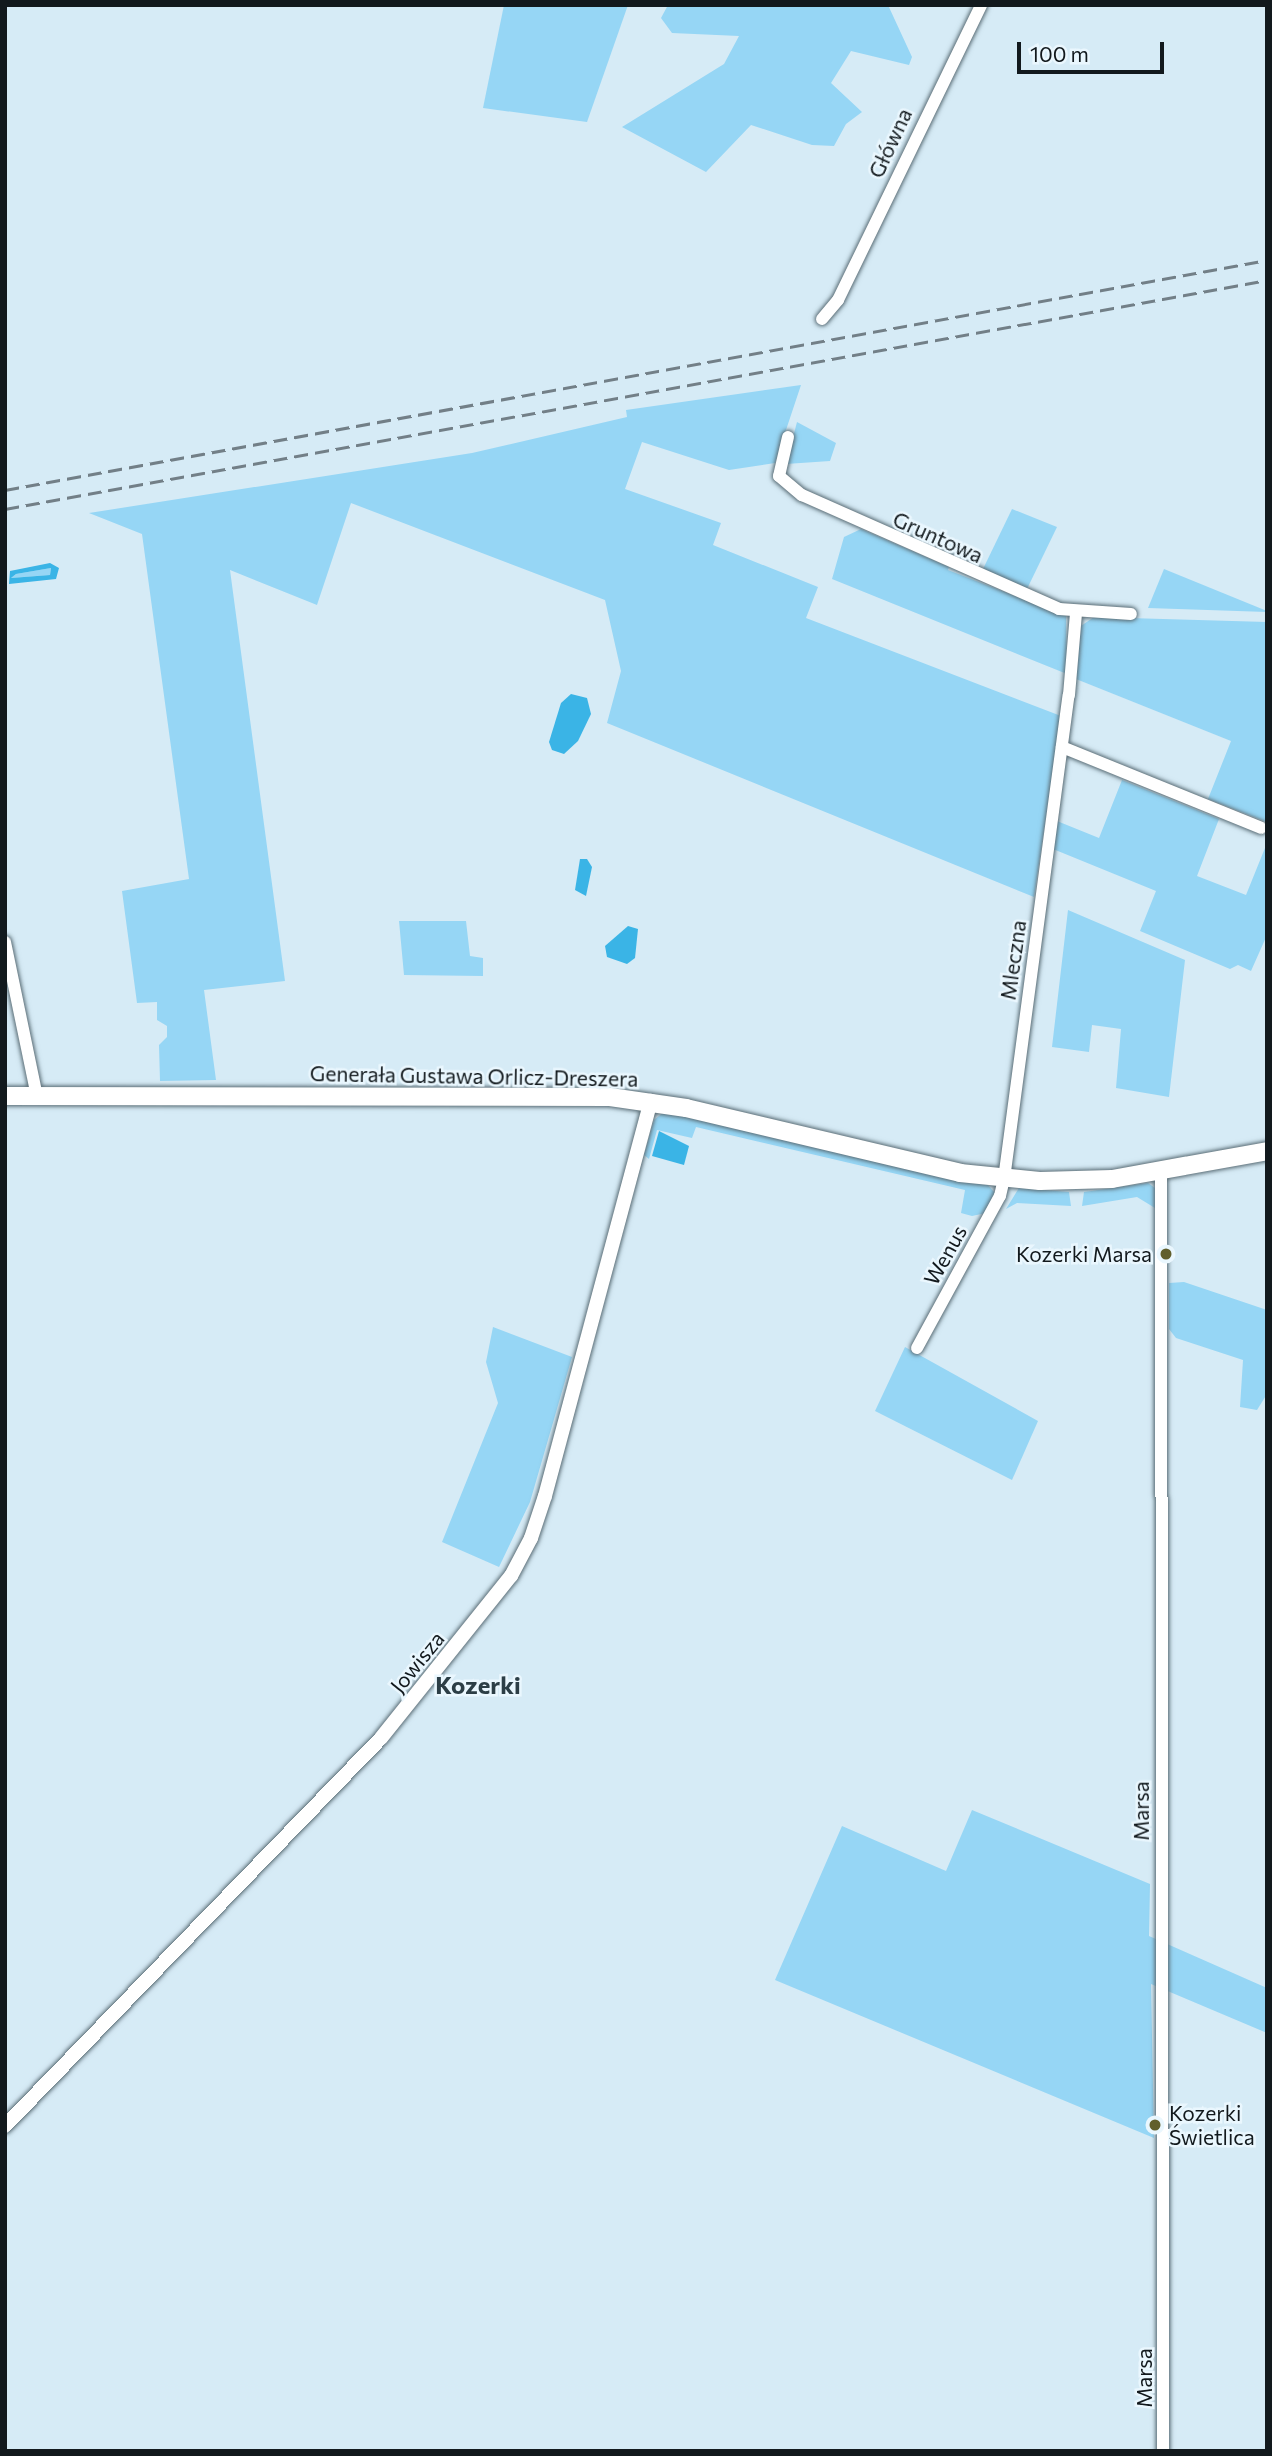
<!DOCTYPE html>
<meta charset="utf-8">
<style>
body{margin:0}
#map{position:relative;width:1272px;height:2456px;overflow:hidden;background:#d6ebf6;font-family:Commissioner,sans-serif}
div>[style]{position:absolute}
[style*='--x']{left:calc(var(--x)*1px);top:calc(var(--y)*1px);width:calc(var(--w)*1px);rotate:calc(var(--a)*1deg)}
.green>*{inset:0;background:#96d6f5}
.water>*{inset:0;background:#3ab4e6}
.roads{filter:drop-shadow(0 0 2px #5a6d76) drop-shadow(0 0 2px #5a6d76)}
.minor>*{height:12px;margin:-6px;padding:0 6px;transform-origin:6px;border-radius:6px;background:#fff}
.tertiary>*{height:14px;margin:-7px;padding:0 7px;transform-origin:7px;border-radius:7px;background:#fff}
.secondary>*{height:18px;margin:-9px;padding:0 9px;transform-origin:9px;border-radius:9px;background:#fff}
.rail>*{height:2.5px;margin-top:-1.25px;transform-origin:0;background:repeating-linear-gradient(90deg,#727f87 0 14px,transparent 0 21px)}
.dots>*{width:19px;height:19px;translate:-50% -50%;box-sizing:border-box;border:4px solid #eaf7fe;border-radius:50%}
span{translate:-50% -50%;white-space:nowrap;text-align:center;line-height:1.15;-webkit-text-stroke:5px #eaf7fe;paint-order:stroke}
.street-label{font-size:21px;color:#12191d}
.poi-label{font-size:21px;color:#12191d}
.right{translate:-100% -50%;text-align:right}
.left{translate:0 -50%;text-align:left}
.quarter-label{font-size:24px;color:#2c3e46;font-weight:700}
.frame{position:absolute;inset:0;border:7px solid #12191d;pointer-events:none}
.scale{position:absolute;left:1017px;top:42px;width:147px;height:32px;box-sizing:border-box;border:4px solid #12191d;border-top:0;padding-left:9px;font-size:21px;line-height:24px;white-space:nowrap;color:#12191d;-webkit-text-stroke:5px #eaf7fe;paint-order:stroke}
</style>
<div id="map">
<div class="green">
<div style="clip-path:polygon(504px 5px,628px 5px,587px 122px,483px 108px)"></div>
<div style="clip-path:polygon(668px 5px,888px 5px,912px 57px,909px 65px,851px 51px,831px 83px,862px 112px,846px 124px,834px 146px,812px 145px,751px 125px,706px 172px,622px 127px,724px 64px,739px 36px,672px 33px,661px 18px)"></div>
<div style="clip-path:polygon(801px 385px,775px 463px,729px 470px,642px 442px,625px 489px,721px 523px,713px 545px,818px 587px,806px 618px,1061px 716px,1034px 897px,607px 723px,621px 671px,605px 600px,351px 503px,317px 605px,230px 570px,285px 981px,204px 990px,216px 1080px,160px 1081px,159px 1045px,167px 1037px,167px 1026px,157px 1020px,157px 1002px,137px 1003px,122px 891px,189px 879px,142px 534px,89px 513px,472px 453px,627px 417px,626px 410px)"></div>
<div style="clip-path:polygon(797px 422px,836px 443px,830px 461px,786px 464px)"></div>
<div style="clip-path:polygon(1012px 509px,1057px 527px,1027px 589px,983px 569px)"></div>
<div style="clip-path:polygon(861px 529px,949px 567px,948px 570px,1066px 616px,1067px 674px,832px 579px,844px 537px)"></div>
<div style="clip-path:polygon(51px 568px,50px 575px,11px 578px,16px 574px)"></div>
<div style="clip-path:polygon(1164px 569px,1267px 611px,1267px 612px,1148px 608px)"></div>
<div style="clip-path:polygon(1094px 617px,1267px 622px,1267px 822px,1208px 799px,1231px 741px,1076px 679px,1081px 626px)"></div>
<div style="clip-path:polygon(1122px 780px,1219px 819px,1197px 876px,1246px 895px,1267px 843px,1267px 935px,1251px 971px,1238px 965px,1230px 969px,1140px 931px,1156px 891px,1053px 849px,1057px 821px,1099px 838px)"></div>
<div style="clip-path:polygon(1068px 910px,1185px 960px,1169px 1097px,1116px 1088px,1121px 1029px,1092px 1025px,1089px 1052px,1052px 1047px)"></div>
<div style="clip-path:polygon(399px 921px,466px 921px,470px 956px,483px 958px,483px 976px,404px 975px)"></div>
<div style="clip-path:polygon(665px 1111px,986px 1183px,995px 1193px,986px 1213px,972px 1216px,961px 1213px,965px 1190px,696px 1127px,692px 1138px,657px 1130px,649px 1159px,644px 1155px,654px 1120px)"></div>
<div style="clip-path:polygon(1148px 1183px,1155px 1188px,1155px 1208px,1137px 1197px,1082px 1206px,1084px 1192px)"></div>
<div style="clip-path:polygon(1019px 1188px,1069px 1192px,1071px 1206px,1017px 1203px,1006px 1209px)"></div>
<div style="clip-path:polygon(1184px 1282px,1267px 1310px,1267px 1394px,1257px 1410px,1240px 1407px,1243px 1360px,1176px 1338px,1169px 1329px,1169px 1283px)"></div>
<div style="clip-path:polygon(493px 1327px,572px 1357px,530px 1502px,499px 1567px,442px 1542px,498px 1403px,486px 1362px)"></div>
<div style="clip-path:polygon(905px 1347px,1038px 1421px,1012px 1480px,875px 1411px)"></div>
<div style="clip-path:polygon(972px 1810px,1150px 1884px,1149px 1936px,1267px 1988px,1267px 2033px,1151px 1984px,1154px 2138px,775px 1980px,842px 1826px,946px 1871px)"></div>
</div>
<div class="water">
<div style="clip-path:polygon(evenodd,50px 563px,59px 568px,56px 579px,9px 584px,10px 571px,50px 563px,51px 568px,50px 575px,11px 578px,16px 574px,51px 568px)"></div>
<div style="clip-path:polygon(571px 694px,587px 698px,591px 714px,578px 741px,564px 754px,552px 750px,549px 742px,561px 703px)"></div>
<div style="clip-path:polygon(580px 859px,587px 859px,592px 867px,586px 896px,575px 890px)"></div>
<div style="clip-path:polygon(628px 926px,638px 929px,635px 958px,627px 964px,607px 957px,605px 946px)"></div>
<div style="clip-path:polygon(659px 1131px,689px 1146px,684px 1165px,652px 1156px)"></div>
</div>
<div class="roads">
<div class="minor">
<div style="--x:822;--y:319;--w:25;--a:-50"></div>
<div style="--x:838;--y:300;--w:328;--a:-64.1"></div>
<div style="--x:788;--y:437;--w:40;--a:103"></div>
<div style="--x:779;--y:476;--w:30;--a:40"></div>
<div style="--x:802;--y:495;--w:281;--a:23.9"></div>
<div style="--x:1059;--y:609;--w:72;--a:4"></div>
<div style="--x:1062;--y:747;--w:215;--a:22.1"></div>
<div style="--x:5;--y:942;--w:157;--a:78.3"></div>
<div style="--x:1161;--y:1171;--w:1280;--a:89.91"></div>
<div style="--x:917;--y:1348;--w:173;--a:-61.4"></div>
<div style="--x:1000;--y:1196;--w:17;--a:-77"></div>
<div style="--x:1004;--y:1179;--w:488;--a:-82.4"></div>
<div style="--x:1069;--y:695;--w:81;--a:-85.1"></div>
</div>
<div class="tertiary">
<div style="--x:5;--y:2126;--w:540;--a:-45.9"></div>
<div style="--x:381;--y:1738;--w:208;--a:-51.3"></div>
<div style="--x:511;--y:1576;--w:43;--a:-62.2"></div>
<div style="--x:531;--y:1538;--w:44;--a:-71.6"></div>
<div style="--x:545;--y:1496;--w:409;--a:-75"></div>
</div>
<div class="secondary">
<div style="--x:5;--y:1096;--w:605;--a:0.09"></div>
<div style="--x:610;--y:1097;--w:77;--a:8.2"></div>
<div style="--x:686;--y:1108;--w:282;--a:13.3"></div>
<div style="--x:960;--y:1173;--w:80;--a:5.7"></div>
<div style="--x:1040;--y:1181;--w:72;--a:-1.6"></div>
<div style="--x:1112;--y:1179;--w:158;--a:-10.2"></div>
</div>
</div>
<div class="rail">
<div style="--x:5;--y:490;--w:1283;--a:-10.33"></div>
<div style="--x:5;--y:509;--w:1283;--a:-10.28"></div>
</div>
<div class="dots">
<div style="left:1166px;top:1254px;background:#615f2c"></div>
<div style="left:1155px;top:2125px;background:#615f2c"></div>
</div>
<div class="street-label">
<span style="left:890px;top:143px;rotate:-65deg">Główna</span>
<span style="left:938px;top:537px;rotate:24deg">Gruntowa</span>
<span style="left:1013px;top:960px;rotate:-82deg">Mleczna</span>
<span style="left:474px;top:1076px;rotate:1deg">Generała Gustawa Orlicz-Dreszera</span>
<span style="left:945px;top:1255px;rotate:-61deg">Wenus</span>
<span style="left:417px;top:1662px;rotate:-51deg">Jowisza</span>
<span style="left:1141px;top:1811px;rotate:-90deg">Marsa</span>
<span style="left:1144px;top:2378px;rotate:-90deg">Marsa</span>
</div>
<div class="poi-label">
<span class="right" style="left:1152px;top:1254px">Kozerki Marsa</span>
<span class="left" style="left:1169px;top:2125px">Kozerki<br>Świetlica</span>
</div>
<div class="quarter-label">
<span style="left:478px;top:1685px">Kozerki</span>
</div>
<div class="frame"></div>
<div class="scale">100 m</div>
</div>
